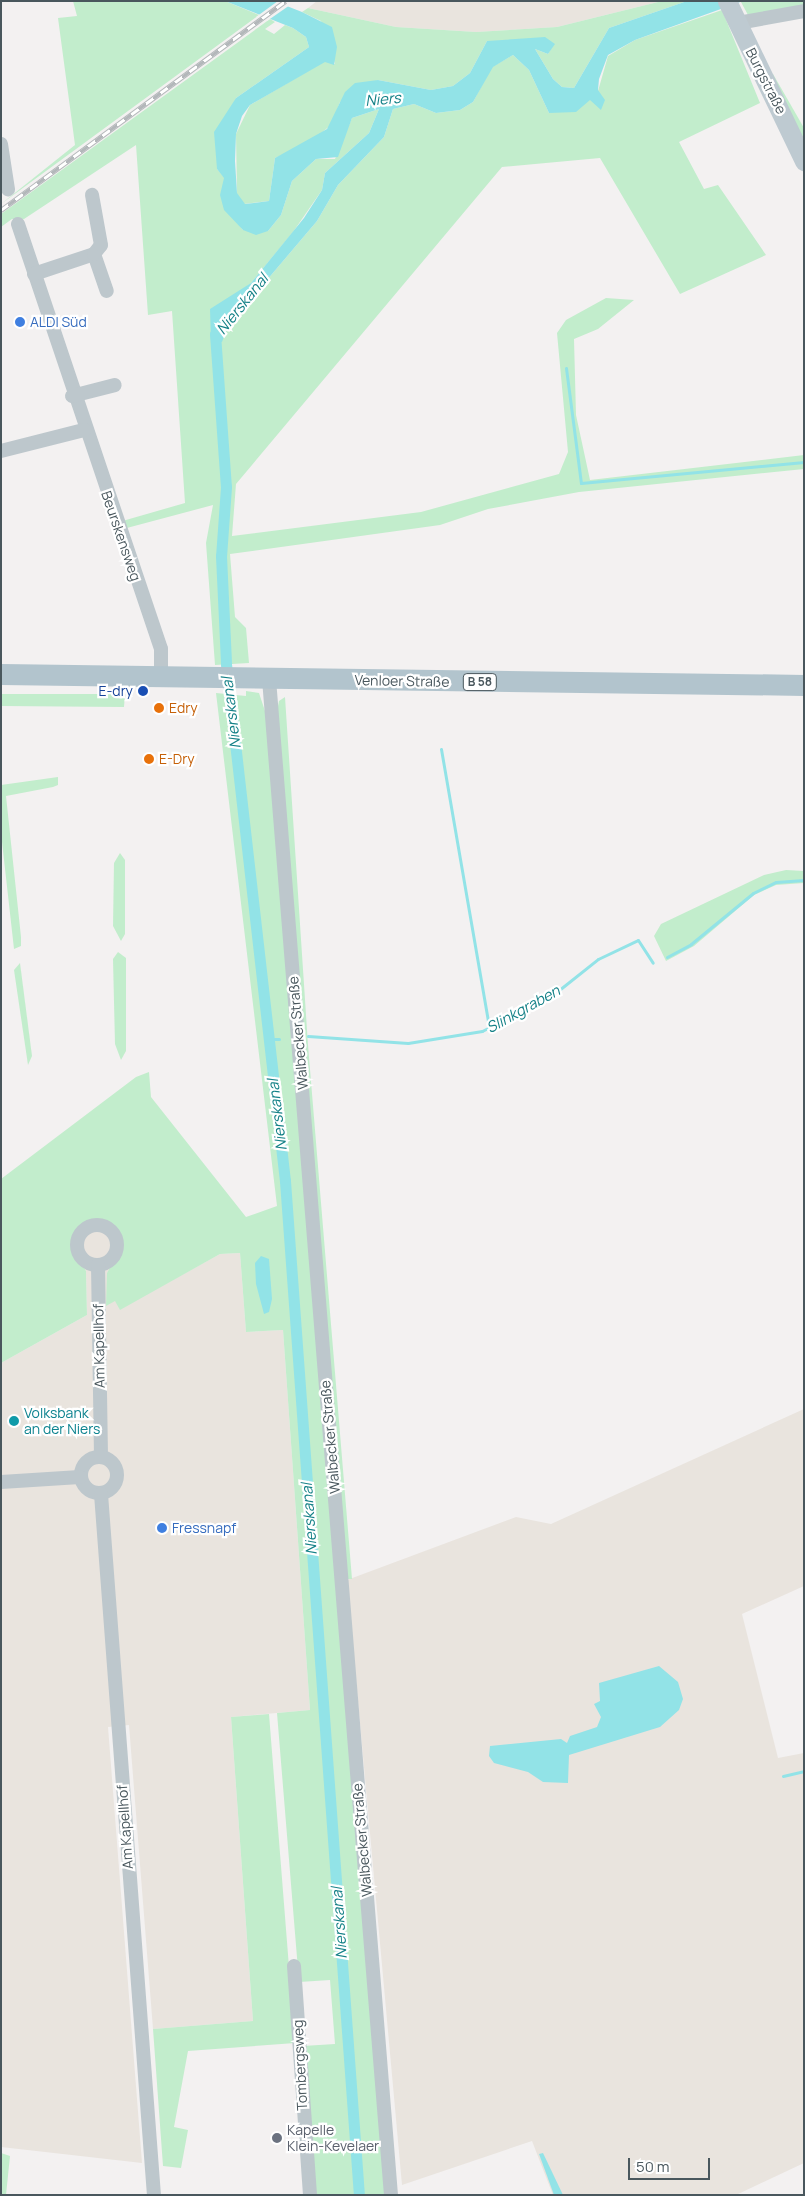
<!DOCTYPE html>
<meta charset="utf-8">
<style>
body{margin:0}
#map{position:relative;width:805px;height:2196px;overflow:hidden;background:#f3f1f1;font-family:Manrope,sans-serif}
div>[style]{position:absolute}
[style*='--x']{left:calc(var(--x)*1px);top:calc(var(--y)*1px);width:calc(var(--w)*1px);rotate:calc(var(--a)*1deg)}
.commercial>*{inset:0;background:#e9e4de}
.green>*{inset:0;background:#c2edcc}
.water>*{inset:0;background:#92e3e7}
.pier>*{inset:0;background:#f3f1f1}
.stream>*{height:3px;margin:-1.5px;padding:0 1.5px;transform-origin:1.5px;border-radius:1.5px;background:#92e3e7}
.canal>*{height:11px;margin:-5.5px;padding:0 5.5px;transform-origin:5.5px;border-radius:5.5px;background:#92e3e7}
.street>*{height:14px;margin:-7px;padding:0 7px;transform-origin:7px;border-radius:7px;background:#bdc7cc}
.street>.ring{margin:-7px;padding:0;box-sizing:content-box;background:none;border:14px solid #bdc7cc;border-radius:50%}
.secondary>*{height:19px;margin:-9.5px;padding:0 9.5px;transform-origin:9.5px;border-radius:9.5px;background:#becad1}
.primary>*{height:21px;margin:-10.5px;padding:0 10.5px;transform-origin:10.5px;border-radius:10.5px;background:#b2c4cd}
.rail>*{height:5px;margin-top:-2.5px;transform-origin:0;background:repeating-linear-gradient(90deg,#fff 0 9px,#b3b7ba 0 18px);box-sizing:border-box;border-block:1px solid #b3b7ba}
.dots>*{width:14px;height:14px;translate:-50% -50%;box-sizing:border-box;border:2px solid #fff;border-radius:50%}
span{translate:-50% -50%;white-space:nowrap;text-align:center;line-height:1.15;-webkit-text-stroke:4.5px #fff;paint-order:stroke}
.shield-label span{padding:1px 4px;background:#fff;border:1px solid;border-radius:4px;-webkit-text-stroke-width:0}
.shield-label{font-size:12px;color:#49575d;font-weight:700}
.street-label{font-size:14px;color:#49575d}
.shop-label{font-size:14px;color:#366cbe}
.left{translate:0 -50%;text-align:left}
.transit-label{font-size:14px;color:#164399}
.right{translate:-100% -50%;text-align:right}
.food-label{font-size:14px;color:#c56008}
.culture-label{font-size:14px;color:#0d838f}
.worship-label{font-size:14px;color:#5b616d}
.water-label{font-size:15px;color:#148187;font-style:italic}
.frame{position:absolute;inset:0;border:2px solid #49575d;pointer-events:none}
.scale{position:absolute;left:628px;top:2158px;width:82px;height:22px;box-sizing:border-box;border:2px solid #49575d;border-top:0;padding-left:6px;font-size:15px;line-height:18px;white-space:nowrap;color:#49575d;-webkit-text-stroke:4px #fff;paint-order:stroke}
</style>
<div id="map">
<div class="commercial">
<div style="clip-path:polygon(317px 1px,662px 1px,557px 27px,476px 32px,396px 27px,308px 8px)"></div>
<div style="clip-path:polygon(96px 1219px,111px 1223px,121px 1237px,121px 1252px,107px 1273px,120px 1309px,220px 1254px,240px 1253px,246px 1332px,283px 1330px,310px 1710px,231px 1717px,253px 2021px,153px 2029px,129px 1725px,108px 1727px,142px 2163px,1px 2147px,1px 1363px,87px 1315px,86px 1271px,71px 1246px,79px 1226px)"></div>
<div style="clip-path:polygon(804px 1409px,804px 1586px,742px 1614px,778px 1758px,804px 1753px,804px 2163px,736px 2195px,553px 2195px,532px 2141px,402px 2185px,347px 1580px,516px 1517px,551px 1524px)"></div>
</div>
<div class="green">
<div style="clip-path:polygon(73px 1px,225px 1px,259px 15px,1px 204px,75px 145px,58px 18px,77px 16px)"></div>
<div style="clip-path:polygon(662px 1px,687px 1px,609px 28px,574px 88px,562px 87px,553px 79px,535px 49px,548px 54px,554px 44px,487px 41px,470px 73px,453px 86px,431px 90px,378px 80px,340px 102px,331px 125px,309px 143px,275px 158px,269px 201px,244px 204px,237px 194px,236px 134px,250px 105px,325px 61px,335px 64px,321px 21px,302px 12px,308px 8px,396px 27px,476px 32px,557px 27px)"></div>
<div style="clip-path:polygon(804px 1px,804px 6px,748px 15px,741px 2px)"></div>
<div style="clip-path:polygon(722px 10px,760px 103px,679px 142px,704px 189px,718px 185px,766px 255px,680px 294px,600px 158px,502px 167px,236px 484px,232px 536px,421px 512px,559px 474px,568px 452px,557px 333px,566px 320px,606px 298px,634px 300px,598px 329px,574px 339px,576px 415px,590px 480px,804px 455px,804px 469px,579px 492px,488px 509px,440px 525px,230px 554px,235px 617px,246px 628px,249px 663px,215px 665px,206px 543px,213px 505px,123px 529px,119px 522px,185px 503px,172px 311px,148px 315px,136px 145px,24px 219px,12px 219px,1px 227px,1px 214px,270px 19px,275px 22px,265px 29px,274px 34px,285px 25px,293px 28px,306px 37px,309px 47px,236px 98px,217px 169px,224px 177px,232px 216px,243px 230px,268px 231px,281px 215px,292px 181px,316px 159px,335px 159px,352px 118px,379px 109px,369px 133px,325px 173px,322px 190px,293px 232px,251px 283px,221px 306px,228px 326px,317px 221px,338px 185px,384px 137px,393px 109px,414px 104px,436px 113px,460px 110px,473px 102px,492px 67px,513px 55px,529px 70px,549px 113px,598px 91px,608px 56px,635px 40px)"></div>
<div style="clip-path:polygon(773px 74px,804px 128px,804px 146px,771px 75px)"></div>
<div style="clip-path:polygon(246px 691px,259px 693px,266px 714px,386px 2195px,313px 2195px,303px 2046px,335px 2044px,330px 1980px,299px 1982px,277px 1713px,310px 1710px,283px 1330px,246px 1332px,240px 1253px,220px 1254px,120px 1310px,115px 1301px,106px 1306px,107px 1273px,122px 1245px,111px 1223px,96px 1219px,79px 1226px,71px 1246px,86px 1271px,87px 1315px,1px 1363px,1px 1179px,136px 1077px,149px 1072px,151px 1097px,246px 1217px,277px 1206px,216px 693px,246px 696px)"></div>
<div style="clip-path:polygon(1px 694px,125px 694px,124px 707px,1px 706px)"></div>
<div style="clip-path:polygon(285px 697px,308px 1045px,352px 1579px,347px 1579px,277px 711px,279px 701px)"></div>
<div style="clip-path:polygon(58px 777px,58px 785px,53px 787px,6px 796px,21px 937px,21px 946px,14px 949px,1px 833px,1px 785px)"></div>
<div style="clip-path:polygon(120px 853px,125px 860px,125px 934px,121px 941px,113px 926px,114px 863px)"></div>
<div style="clip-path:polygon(786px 870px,804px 871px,804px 883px,776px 885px,754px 895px,694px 946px,666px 961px,654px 936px,661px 924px,764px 875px)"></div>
<div style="clip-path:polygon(118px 952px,126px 958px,126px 1051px,121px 1060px,115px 1044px,113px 959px)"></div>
<div style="clip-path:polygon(20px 963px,32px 1056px,28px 1065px,14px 970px)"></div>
<div style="clip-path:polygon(269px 1714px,295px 2043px,188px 2051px,174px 2127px,188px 2130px,181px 2168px,163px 2166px,153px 2029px,253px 2021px,231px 1717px)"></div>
<div style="clip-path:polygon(1px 2153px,10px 2156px,6px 2195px,1px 2195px)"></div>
</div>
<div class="water">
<div style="clip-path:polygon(225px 1px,274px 1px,302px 12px,332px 27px,337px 47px,334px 65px,325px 62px,250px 105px,242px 116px,236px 134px,235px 161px,237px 193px,245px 204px,269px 201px,275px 158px,327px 129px,345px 92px,355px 83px,378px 80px,431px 90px,453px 86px,470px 73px,487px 41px,545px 37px,555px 44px,548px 54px,535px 49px,553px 79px,562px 87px,574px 88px,609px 28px,687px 1px,743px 1px,635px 40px,608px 55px,599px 79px,598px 90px,605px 100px,601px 110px,590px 100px,576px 112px,549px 113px,529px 70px,513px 55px,493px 67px,473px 102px,460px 110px,436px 113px,414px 104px,393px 109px,384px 137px,338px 185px,317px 221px,228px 326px,222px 342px,211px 341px,210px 309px,251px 283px,304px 218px,322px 190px,325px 173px,369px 133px,379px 109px,352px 118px,338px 157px,316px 159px,292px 181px,281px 215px,268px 231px,256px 235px,243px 230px,224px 210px,220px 195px,224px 178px,217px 169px,214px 132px,236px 98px,309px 47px,306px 37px,293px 28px)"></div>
<div style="clip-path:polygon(261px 1256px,269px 1259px,272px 1299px,269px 1312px,264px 1314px,256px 1284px,255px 1263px)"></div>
<div style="clip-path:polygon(659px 1666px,678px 1682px,683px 1699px,679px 1710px,660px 1727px,569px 1755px,568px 1783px,543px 1782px,528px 1772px,494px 1763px,489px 1756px,490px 1746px,561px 1739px,567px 1743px,570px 1736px,597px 1727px,601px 1717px,594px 1704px,600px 1701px,599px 1683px)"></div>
<div style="clip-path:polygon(543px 2153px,563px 2195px,554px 2195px,539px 2154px)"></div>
</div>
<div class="pier">
<div style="clip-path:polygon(278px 1px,290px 5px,267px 21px,256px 17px)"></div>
</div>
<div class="stream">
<div style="--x:566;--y:368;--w:116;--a:82.6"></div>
<div style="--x:581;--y:483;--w:224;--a:-5.4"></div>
<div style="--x:441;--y:749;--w:282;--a:80.2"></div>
<div style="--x:667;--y:957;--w:27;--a:-28"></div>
<div style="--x:691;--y:944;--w:80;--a:-39.4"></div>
<div style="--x:753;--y:893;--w:25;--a:-26"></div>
<div style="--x:776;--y:882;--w:28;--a:-4"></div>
<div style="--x:308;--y:1036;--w:100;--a:4"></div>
<div style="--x:408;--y:1043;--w:75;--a:-9.2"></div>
<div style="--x:482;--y:1031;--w:81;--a:-27.2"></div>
<div style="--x:554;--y:994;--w:56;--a:-38.5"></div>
<div style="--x:598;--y:959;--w:44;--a:-25.4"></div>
<div style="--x:638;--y:940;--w:27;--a:57"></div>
<div style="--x:270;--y:1039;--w:9;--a:0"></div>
<div style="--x:783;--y:1776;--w:22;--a:-13"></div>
</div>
<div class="canal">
<div style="--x:221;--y:328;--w:8;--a:135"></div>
<div style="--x:215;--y:334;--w:153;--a:85.9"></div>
<div style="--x:226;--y:487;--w:69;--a:94.1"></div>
<div style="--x:221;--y:556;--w:108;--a:87.3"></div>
<div style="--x:226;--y:664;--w:520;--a:83.49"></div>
<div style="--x:285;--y:1181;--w:1017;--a:85.83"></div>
</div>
<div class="street">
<div style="--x:738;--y:23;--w:67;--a:-10.3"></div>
<div style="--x:1;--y:144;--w:46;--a:81.2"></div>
<div style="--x:18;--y:224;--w:448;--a:71.4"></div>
<div style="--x:161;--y:649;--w:27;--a:90"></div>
<div style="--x:94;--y:254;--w:39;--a:71"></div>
<div style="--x:34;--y:274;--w:63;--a:-18.4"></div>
<div style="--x:94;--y:254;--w:11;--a:-52"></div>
<div style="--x:101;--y:245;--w:51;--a:-100.2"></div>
<div style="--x:72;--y:396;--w:44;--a:-14.3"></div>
<div style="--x:1;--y:451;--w:86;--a:-14.2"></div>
<div style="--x:269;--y:679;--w:1521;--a:85.4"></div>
<div class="ring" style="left:77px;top:1225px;width:26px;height:26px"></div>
<div style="--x:98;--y:1265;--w:192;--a:89.1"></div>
<div class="ring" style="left:81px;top:1457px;width:22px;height:22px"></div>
<div style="--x:1;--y:1482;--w:79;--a:-3.6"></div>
<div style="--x:101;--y:1494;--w:703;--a:85.68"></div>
<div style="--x:294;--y:1966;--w:230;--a:86"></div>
</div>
<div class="secondary">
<div style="--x:727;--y:1;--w:178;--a:64.3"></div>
</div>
<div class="primary">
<div style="--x:1;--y:674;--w:803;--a:0.78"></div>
</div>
<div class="rail">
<div style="--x:1;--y:210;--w:353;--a:-36.3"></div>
</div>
<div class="dots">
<div style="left:20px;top:322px;background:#3f7fe0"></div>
<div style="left:143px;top:691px;background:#1a4fb4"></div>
<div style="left:159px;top:708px;background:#e8710a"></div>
<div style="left:149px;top:759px;background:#e8710a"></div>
<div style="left:14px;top:1421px;background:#0f9aa8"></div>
<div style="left:162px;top:1528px;background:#3f7fe0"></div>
<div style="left:277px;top:2138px;background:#6b7280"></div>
</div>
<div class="shield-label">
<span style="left:480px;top:682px">B 58</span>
</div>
<div class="street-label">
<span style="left:766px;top:81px;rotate:63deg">Burgstraße</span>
<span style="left:121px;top:536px;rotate:71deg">Beurskensweg</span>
<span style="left:402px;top:681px;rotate:1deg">Venloer Straße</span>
<span style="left:298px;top:1033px;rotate:-95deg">Walbecker Straße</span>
<span style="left:99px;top:1346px;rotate:-91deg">Am Kapellhof</span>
<span style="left:330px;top:1437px;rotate:-95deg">Walbecker Straße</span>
<span style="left:125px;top:1827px;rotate:-94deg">Am Kapellhof</span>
<span style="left:362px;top:1840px;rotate:-95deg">Walbecker Straße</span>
<span style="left:300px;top:2065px;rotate:-93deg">Tombergsweg</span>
</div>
<div class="shop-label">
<span class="left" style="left:30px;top:322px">ALDI Süd</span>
<span class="left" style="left:172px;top:1528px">Fressnapf</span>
</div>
<div class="transit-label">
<span class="right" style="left:133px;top:691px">E-dry</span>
</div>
<div class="food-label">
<span class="left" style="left:169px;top:708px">Edry</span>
<span class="left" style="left:159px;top:759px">E-Dry</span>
</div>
<div class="culture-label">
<span class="left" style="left:24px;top:1421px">Volksbank<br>an der Niers</span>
</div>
<div class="worship-label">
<span class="left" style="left:287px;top:2138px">Kapelle<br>Klein-Kevelaer</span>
</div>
<div class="water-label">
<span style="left:383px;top:99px;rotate:-5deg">Niers</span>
<span style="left:242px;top:304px;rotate:-51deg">Nierskanal</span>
<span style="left:231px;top:713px;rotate:-97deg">Nierskanal</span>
<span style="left:523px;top:1009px;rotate:-29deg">Slinkgraben</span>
<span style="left:277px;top:1115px;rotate:-97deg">Nierskanal</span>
<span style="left:309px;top:1519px;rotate:-94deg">Nierskanal</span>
<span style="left:339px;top:1923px;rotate:-94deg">Nierskanal</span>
</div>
<div class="frame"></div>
<div class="scale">50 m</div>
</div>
